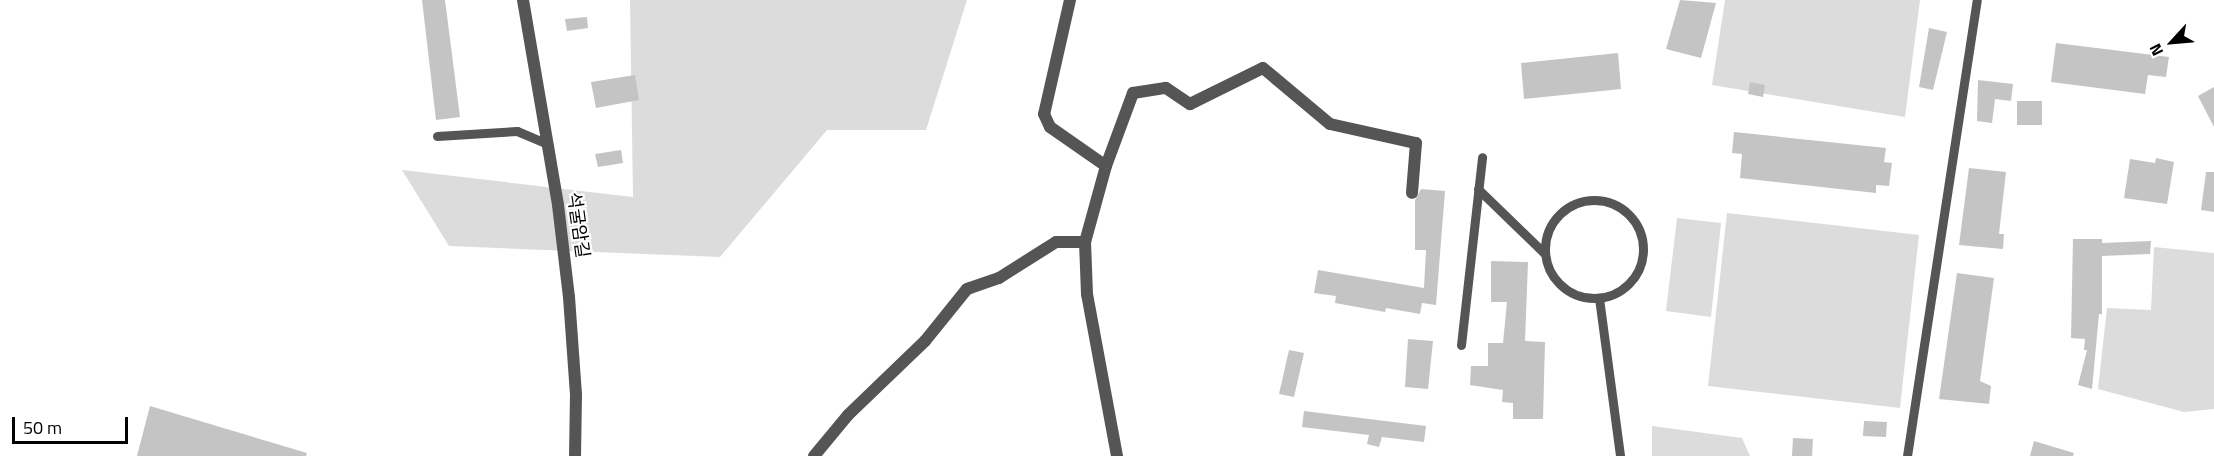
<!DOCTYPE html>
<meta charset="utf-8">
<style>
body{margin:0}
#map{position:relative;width:2214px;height:456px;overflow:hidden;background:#fff;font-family:"Titillium Web","Noto Sans KR",sans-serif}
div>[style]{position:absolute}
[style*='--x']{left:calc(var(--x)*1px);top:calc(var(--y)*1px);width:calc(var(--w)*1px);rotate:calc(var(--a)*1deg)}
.green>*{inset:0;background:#dcdcdc}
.building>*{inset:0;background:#c4c4c4}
.lane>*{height:9px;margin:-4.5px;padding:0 4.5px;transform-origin:4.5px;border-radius:4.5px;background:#555}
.lane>.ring{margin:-4.5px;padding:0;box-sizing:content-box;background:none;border:9px solid #555;border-radius:50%}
.street>*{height:12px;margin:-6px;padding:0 6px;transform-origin:6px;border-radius:6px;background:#555}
span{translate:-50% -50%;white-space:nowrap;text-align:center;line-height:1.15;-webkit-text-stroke:4.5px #fff;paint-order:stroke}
.street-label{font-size:18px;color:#000}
.north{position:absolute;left:2142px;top:12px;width:60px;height:60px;-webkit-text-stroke:4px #fff;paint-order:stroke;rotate:244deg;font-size:16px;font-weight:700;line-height:24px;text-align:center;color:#000}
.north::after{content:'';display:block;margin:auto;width:21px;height:27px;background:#000;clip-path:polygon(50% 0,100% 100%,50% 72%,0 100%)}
.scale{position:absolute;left:12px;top:417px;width:116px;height:27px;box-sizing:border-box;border:3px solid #000;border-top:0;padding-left:8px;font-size:18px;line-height:21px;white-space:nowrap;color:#000;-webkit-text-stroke:4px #fff;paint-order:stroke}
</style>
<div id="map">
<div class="green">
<div style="clip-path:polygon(630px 0,967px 0,926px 130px,827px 130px,720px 257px,449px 246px,402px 170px,633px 197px)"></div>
<div style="clip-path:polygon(1725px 0,1920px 0,1905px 117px,1712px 85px)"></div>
<div style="clip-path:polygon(1727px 213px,1919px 235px,1900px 408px,1708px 386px)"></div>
<div style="clip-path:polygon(1677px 218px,1721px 223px,1711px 317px,1666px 311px)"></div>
<div style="clip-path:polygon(2154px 247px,2214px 253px,2214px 409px,2184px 412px,2098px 389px,2107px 308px,2151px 310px)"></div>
<div style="clip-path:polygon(1652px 426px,1742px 438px,1750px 456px,1652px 456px)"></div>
</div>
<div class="building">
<div style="clip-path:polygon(422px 0,445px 0,460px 117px,436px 120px)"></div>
<div style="clip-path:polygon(1680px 0,1716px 3px,1701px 58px,1666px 49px)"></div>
<div style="clip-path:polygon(587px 17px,588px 28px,567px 31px,565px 19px)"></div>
<div style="clip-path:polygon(1929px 28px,1947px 32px,1933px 90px,1919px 87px)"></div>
<div style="clip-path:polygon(2056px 43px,2169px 57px,2166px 77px,2148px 75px,2145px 94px,2051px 82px)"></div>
<div style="clip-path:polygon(1618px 53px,1621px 89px,1524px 99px,1521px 63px)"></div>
<div style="clip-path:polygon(635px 75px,639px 100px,596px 108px,591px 82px)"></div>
<div style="clip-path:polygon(1978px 80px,2013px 84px,2011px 101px,1995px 99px,1992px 123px,1977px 121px)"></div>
<div style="clip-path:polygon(1750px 82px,1765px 85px,1763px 97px,1748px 94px)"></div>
<div style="clip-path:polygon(2214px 87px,2214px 127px,2198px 96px)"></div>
<div style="clip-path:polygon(2017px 101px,2042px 101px,2042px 125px,2017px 125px)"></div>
<div style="clip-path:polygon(1734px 132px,1886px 148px,1884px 162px,1892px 163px,1889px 186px,1876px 185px,1876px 193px,1740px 178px,1742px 154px,1732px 153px)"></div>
<div style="clip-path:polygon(621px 150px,623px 163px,598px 167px,595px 154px)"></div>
<div style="clip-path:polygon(2156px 158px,2174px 162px,2167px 204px,2124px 198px,2130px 159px,2155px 163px)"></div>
<div style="clip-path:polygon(1969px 168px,2006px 172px,1999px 234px,2004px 234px,2003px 249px,1959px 245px)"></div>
<div style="clip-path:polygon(2206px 172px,2214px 172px,2214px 212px,2201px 210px)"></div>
<div style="clip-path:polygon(1421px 189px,1445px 191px,1436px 305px,1422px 303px,1420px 314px,1386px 308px,1385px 312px,1335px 303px,1336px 296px,1314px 293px,1318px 270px,1424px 288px,1426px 250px,1415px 250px,1415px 200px)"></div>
<div style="clip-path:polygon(2073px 239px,2102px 239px,2102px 243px,2151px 241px,2150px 254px,2102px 256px,2102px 314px,2099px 314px,2092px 389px,2078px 385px,2087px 350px,2084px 350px,2085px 339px,2071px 338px)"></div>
<div style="clip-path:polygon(1491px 261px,1528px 262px,1525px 341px,1545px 342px,1543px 419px,1513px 419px,1513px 403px,1502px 402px,1503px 390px,1470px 385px,1471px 366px,1488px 366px,1488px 343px,1503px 343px,1507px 302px,1491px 302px)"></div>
<div style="clip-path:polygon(1957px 273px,1994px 278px,1980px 381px,1991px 386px,1989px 404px,1939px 399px)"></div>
<div style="clip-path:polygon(1408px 339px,1433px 341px,1428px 389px,1405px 387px)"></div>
<div style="clip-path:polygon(1289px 350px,1304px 353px,1294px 397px,1279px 394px)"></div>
<div style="clip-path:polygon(150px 406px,307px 453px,306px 456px,137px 456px)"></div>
<div style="clip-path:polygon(1304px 411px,1426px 426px,1424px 442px,1382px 437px,1379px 447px,1367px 444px,1369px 435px,1302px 427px)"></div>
<div style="clip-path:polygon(1864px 421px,1887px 422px,1886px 437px,1863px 436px)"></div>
<div style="clip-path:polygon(1793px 438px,1813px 439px,1812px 456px,1792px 456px)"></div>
<div style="clip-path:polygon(2034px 441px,2074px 453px,2073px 456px,2030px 456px)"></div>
</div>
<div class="lane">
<div style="--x:437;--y:136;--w:80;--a:-3.6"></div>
<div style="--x:517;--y:131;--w:33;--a:23"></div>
<div style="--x:1478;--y:189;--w:93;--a:44.1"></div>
<div class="ring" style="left:1545px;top:200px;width:89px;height:89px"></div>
<div style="--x:1599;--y:298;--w:159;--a:82.4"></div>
<div style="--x:1461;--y:345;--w:189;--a:-83.6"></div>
<div style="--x:1907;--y:456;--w:461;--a:-81.3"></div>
</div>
<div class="street">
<div style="--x:523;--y:0;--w:208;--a:80.3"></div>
<div style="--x:558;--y:205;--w:93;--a:83.2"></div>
<div style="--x:569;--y:297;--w:97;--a:85.9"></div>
<div style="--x:576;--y:394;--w:62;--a:90.9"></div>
<div style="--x:1070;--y:0;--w:117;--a:102.8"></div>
<div style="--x:1044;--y:114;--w:14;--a:65"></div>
<div style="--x:1050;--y:127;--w:68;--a:34.9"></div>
<div style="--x:1106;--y:166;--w:79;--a:105.4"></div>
<div style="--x:1106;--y:166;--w:78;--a:-69.7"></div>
<div style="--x:1133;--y:93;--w:33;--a:-9"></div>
<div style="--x:1166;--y:88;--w:29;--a:34"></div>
<div style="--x:1190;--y:104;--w:81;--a:-26.3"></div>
<div style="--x:1263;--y:68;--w:87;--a:39.9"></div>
<div style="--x:1330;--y:124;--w:88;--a:12.5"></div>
<div style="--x:1416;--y:143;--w:50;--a:94.6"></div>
<div style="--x:814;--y:456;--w:53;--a:-50.3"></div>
<div style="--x:848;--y:415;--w:107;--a:-43.9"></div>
<div style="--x:925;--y:341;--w:67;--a:-51.1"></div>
<div style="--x:967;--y:289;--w:34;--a:-19"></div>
<div style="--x:999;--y:278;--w:67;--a:-32.3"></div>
<div style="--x:1056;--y:242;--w:29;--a:0"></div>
<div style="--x:1085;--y:242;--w:52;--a:87.8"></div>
<div style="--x:1087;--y:294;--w:165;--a:79.5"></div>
</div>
<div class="street-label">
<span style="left:578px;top:225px;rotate:82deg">석굴암길</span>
</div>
<div class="north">N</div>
<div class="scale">50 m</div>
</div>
